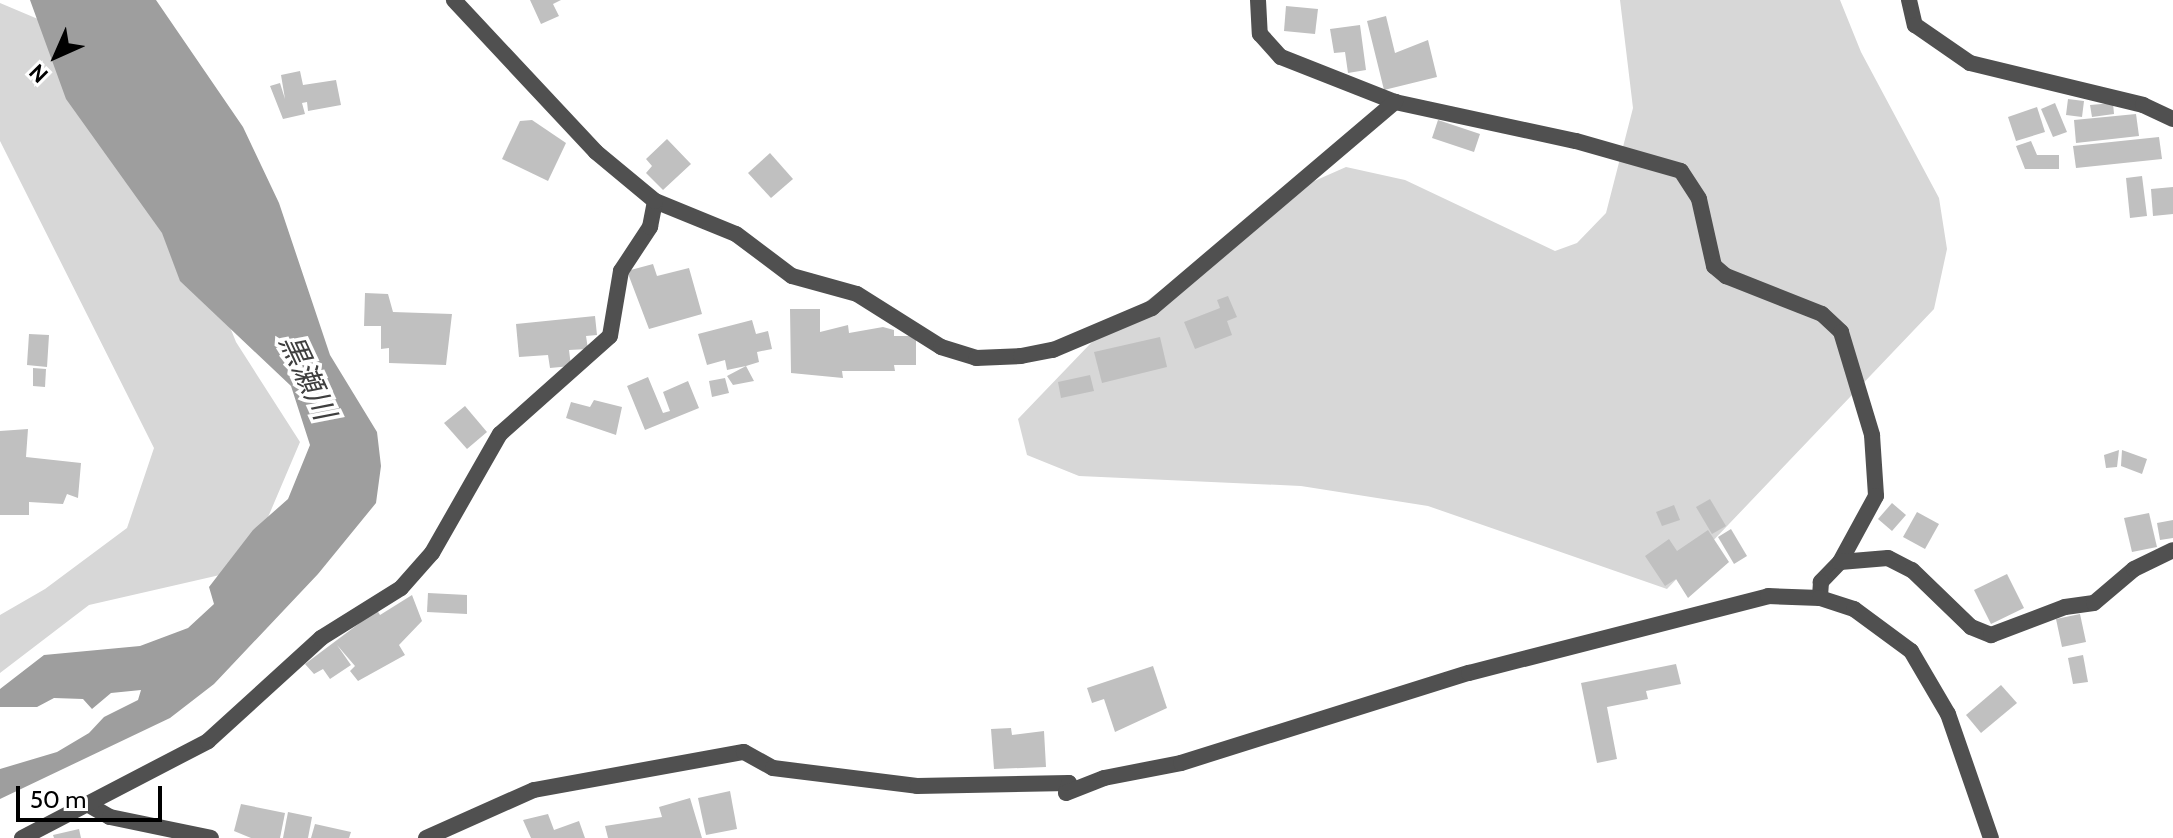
<!DOCTYPE html>
<meta charset="utf-8">
<style>
body{margin:0}
#map{position:relative;width:2173px;height:838px;overflow:hidden;background:#fff;font-family:Cabin,"Noto Sans JP",sans-serif}
div>[style]{position:absolute}
[style*='--x']{left:calc(var(--x)*1px);top:calc(var(--y)*1px);width:calc(var(--w)*1px);rotate:calc(var(--a)*1deg)}
.green>*{inset:0;background:#d7d7d7}
.water>*{inset:0;background:#9e9e9e}
.building>*{inset:0;background:#c0c0c0}
.street>*{height:16px;margin:-8px;padding:0 8px;transform-origin:8px;border-radius:8px;background:#505050}
span{translate:-50% -50%;white-space:nowrap;text-align:center;line-height:1.15;-webkit-text-stroke:7px #fff;paint-order:stroke}
.water-label{font-size:30px;color:#3f3f3f;font-style:italic}
.north{position:absolute;left:16px;top:16px;width:80px;height:80px;-webkit-text-stroke:6px #fff;paint-order:stroke;rotate:225deg;font-size:22px;font-weight:700;line-height:32px;text-align:center;color:#000}
.north::after{content:'';display:block;margin:auto;width:28px;height:36px;background:#000;clip-path:polygon(50% 0,100% 100%,50% 72%,0 100%)}
.scale{position:absolute;left:16px;top:786px;width:146px;height:36px;box-sizing:border-box;border:4px solid #000;border-top:0;padding-left:10px;font-size:24px;line-height:28px;white-space:nowrap;color:#000;-webkit-text-stroke:6px #fff;paint-order:stroke}
</style>
<div id="map">
<div class="green">
<div style="clip-path:polygon(1620px 0,1840px 0,1861px 52px,1939px 198px,1947px 249px,1934px 309px,1667px 589px,1428px 506px,1301px 486px,1079px 476px,1027px 455px,1018px 419px,1091px 343px,1294px 190px,1346px 167px,1405px 180px,1555px 251px,1577px 243px,1606px 213px,1633px 108px)"></div>
<div style="clip-path:polygon(0 3px,45px 22px,191px 230px,236px 342px,300px 442px,246px 569px,89px 605px,0 673px,0 615px,45px 589px,127px 528px,154px 448px,0 141px)"></div>
</div>
<div class="water">
<div style="clip-path:polygon(30px 0,156px 0,243px 127px,279px 203px,330px 355px,377px 432px,381px 466px,376px 503px,318px 574px,214px 684px,170px 718px,0 799px,0 769px,57px 752px,89px 733px,104px 717px,138px 700px,141px 690px,111px 693px,92px 709px,83px 699px,54px 698px,37px 707px,0 707px,0 689px,44px 655px,140px 646px,188px 628px,214px 604px,209px 587px,253px 530px,288px 499px,310px 445px,291px 386px,180px 281px,162px 233px,66px 99px)"></div>
</div>
<div class="building">
<div style="clip-path:polygon(530px 0,561px 0,553px 4px,559px 16px,541px 24px)"></div>
<div style="clip-path:polygon(1286px 6px,1318px 9px,1315px 34px,1284px 31px)"></div>
<div style="clip-path:polygon(1386px 16px,1395px 53px,1428px 40px,1437px 77px,1384px 90px,1367px 21px)"></div>
<div style="clip-path:polygon(1360px 25px,1366px 70px,1348px 73px,1345px 52px,1334px 53px,1330px 29px)"></div>
<div style="clip-path:polygon(300px 71px,303px 85px,336px 80px,341px 105px,308px 111px,307px 102px,302px 103px,305px 114px,283px 119px,270px 86px,280px 83px,285px 99px,281px 75px)"></div>
<div style="clip-path:polygon(2068px 99px,2084px 101px,2082px 117px,2066px 115px)"></div>
<div style="clip-path:polygon(2055px 103px,2067px 132px,2053px 137px,2041px 109px)"></div>
<div style="clip-path:polygon(2113px 103px,2114px 114px,2092px 117px,2090px 105px)"></div>
<div style="clip-path:polygon(2037px 107px,2045px 132px,2016px 141px,2008px 117px)"></div>
<div style="clip-path:polygon(2136px 114px,2139px 136px,2076px 143px,2074px 120px)"></div>
<div style="clip-path:polygon(532px 120px,566px 143px,548px 181px,502px 159px,520px 121px)"></div>
<div style="clip-path:polygon(1438px 120px,1480px 134px,1474px 152px,1432px 138px)"></div>
<div style="clip-path:polygon(2159px 137px,2162px 159px,2076px 168px,2073px 146px)"></div>
<div style="clip-path:polygon(667px 139px,691px 164px,663px 190px,646px 173px,652px 166px,646px 159px)"></div>
<div style="clip-path:polygon(2031px 141px,2037px 155px,2059px 155px,2059px 169px,2025px 169px,2016px 146px)"></div>
<div style="clip-path:polygon(770px 153px,793px 179px,771px 198px,748px 173px)"></div>
<div style="clip-path:polygon(2142px 176px,2147px 216px,2130px 218px,2126px 178px)"></div>
<div style="clip-path:polygon(2173px 187px,2173px 214px,2153px 216px,2151px 189px)"></div>
<div style="clip-path:polygon(653px 264px,657px 276px,689px 268px,702px 314px,649px 329px,627px 271px)"></div>
<div style="clip-path:polygon(365px 293px,388px 294px,393px 312px,452px 314px,446px 365px,389px 363px,389px 348px,381px 349px,381px 326px,364px 326px)"></div>
<div style="clip-path:polygon(1228px 296px,1237px 317px,1227px 321px,1232px 335px,1195px 349px,1184px 322px,1220px 308px,1217px 300px)"></div>
<div style="clip-path:polygon(790px 309px,820px 309px,820px 332px,848px 325px,849px 333px,883px 327px,894px 330px,894px 336px,916px 336px,916px 365px,894px 365px,895px 371px,842px 371px,843px 378px,791px 373px)"></div>
<div style="clip-path:polygon(595px 316px,597px 335px,586px 336px,588px 349px,569px 350px,571px 366px,550px 368px,548px 355px,519px 357px,516px 324px)"></div>
<div style="clip-path:polygon(752px 320px,756px 334px,768px 331px,772px 349px,757px 352px,759px 362px,746px 366px,754px 381px,733px 385px,727px 376px,746px 366px,727px 370px,725px 360px,707px 365px,698px 334px)"></div>
<div style="clip-path:polygon(29px 334px,49px 335px,47px 367px,27px 365px)"></div>
<div style="clip-path:polygon(1160px 337px,1167px 367px,1102px 383px,1094px 352px)"></div>
<div style="clip-path:polygon(33px 368px,46px 369px,45px 387px,33px 386px)"></div>
<div style="clip-path:polygon(1090px 375px,1094px 391px,1061px 398px,1058px 382px)"></div>
<div style="clip-path:polygon(648px 377px,663px 413px,670px 411px,663px 392px,688px 381px,699px 408px,645px 430px,627px 386px)"></div>
<div style="clip-path:polygon(725px 378px,729px 393px,712px 397px,709px 381px)"></div>
<div style="clip-path:polygon(594px 400px,622px 407px,616px 435px,566px 418px,571px 402px,590px 407px)"></div>
<div style="clip-path:polygon(465px 406px,487px 432px,467px 449px,444px 423px)"></div>
<div style="clip-path:polygon(28px 429px,26px 457px,81px 463px,78px 498px,67px 494px,63px 504px,29px 502px,29px 515px,0 515px,0 431px)"></div>
<div style="clip-path:polygon(2119px 450px,2117px 467px,2106px 468px,2104px 455px)"></div>
<div style="clip-path:polygon(2122px 450px,2147px 459px,2142px 474px,2121px 466px)"></div>
<div style="clip-path:polygon(1710px 499px,1726px 526px,1712px 534px,1696px 507px)"></div>
<div style="clip-path:polygon(1892px 503px,1906px 515px,1892px 531px,1878px 519px)"></div>
<div style="clip-path:polygon(1674px 505px,1680px 520px,1662px 526px,1656px 512px)"></div>
<div style="clip-path:polygon(1917px 512px,1939px 524px,1925px 549px,1903px 537px)"></div>
<div style="clip-path:polygon(2149px 513px,2157px 547px,2132px 552px,2124px 518px)"></div>
<div style="clip-path:polygon(2173px 520px,2173px 538px,2160px 540px,2157px 523px)"></div>
<div style="clip-path:polygon(1731px 529px,1747px 556px,1734px 564px,1718px 537px)"></div>
<div style="clip-path:polygon(1708px 530px,1729px 562px,1688px 598px,1676px 579px,1665px 586px,1645px 556px,1669px 539px,1677px 551px)"></div>
<div style="clip-path:polygon(2007px 574px,2024px 608px,1991px 624px,1974px 590px)"></div>
<div style="clip-path:polygon(428px 593px,467px 595px,467px 614px,427px 612px)"></div>
<div style="clip-path:polygon(412px 595px,422px 621px,399px 645px,405px 655px,358px 681px,350px 671px,355px 666px,337px 645px,351px 665px,330px 679px,323px 669px,314px 674px,305px 664px,377px 610px,380px 615px)"></div>
<div style="clip-path:polygon(2080px 614px,2086px 642px,2062px 647px,2056px 619px)"></div>
<div style="clip-path:polygon(2083px 655px,2088px 682px,2073px 684px,2068px 658px)"></div>
<div style="clip-path:polygon(1676px 664px,1681px 684px,1646px 691px,1648px 699px,1607px 707px,1617px 759px,1597px 763px,1581px 683px)"></div>
<div style="clip-path:polygon(1153px 666px,1167px 708px,1115px 732px,1104px 699px,1092px 703px,1087px 688px)"></div>
<div style="clip-path:polygon(2001px 685px,2017px 703px,1981px 733px,1966px 715px)"></div>
<div style="clip-path:polygon(1011px 728px,1012px 735px,1044px 731px,1046px 767px,994px 769px,991px 729px)"></div>
<div style="clip-path:polygon(730px 791px,737px 829px,706px 835px,698px 798px)"></div>
<div style="clip-path:polygon(690px 798px,702px 838px,608px 838px,605px 826px,662px 817px,659px 807px)"></div>
<div style="clip-path:polygon(241px 804px,285px 813px,280px 838px,251px 838px,234px 831px)"></div>
<div style="clip-path:polygon(288px 812px,312px 817px,308px 838px,283px 838px)"></div>
<div style="clip-path:polygon(548px 814px,554px 830px,579px 821px,585px 838px,531px 838px,523px 820px)"></div>
<div style="clip-path:polygon(315px 824px,351px 832px,349px 838px,311px 838px)"></div>
<div style="clip-path:polygon(79px 829px,81px 838px,54px 838px,53px 835px)"></div>
</div>
<div class="street">
<div style="--x:1258;--y:0;--w:34;--a:87"></div>
<div style="--x:1260;--y:34;--w:31;--a:48"></div>
<div style="--x:1281;--y:57;--w:123;--a:21.5"></div>
<div style="--x:1395;--y:102;--w:185;--a:12.2"></div>
<div style="--x:1576;--y:141;--w:109;--a:15.9"></div>
<div style="--x:1681;--y:171;--w:33;--a:57"></div>
<div style="--x:1699;--y:199;--w:69;--a:77.4"></div>
<div style="--x:1714;--y:266;--w:16;--a:40"></div>
<div style="--x:1726;--y:276;--w:103;--a:21.6"></div>
<div style="--x:1822;--y:314;--w:26;--a:43"></div>
<div style="--x:1841;--y:332;--w:108;--a:73.2"></div>
<div style="--x:1872;--y:435;--w:61;--a:86.2"></div>
<div style="--x:1876;--y:496;--w:75;--a:118.6"></div>
<div style="--x:1840;--y:562;--w:28;--a:134"></div>
<div style="--x:1821;--y:582;--w:16;--a:94"></div>
<div style="--x:1909;--y:0;--w:26;--a:77"></div>
<div style="--x:1915;--y:25;--w:67;--a:34.6"></div>
<div style="--x:1970;--y:63;--w:178;--a:13.6"></div>
<div style="--x:2143;--y:105;--w:33;--a:25"></div>
<div style="--x:655;--y:201;--w:87;--a:22.2"></div>
<div style="--x:736;--y:234;--w:70;--a:36.9"></div>
<div style="--x:792;--y:276;--w:67;--a:15.5"></div>
<div style="--x:857;--y:294;--w:99;--a:32.2"></div>
<div style="--x:941;--y:347;--w:37;--a:17"></div>
<div style="--x:976;--y:358;--w:45;--a:-2.5"></div>
<div style="--x:1021;--y:356;--w:33;--a:-11"></div>
<div style="--x:1053;--y:350;--w:108;--a:-23"></div>
<div style="--x:1152;--y:308;--w:319;--a:-40.3"></div>
<div style="--x:1840;--y:562;--w:48;--a:-4.8"></div>
<div style="--x:1888;--y:558;--w:27;--a:27"></div>
<div style="--x:1912;--y:570;--w:82;--a:44"></div>
<div style="--x:1971;--y:627;--w:22;--a:22"></div>
<div style="--x:1991;--y:635;--w:79;--a:-20.7"></div>
<div style="--x:2065;--y:607;--w:29;--a:-8"></div>
<div style="--x:2094;--y:603;--w:52;--a:-40.4"></div>
<div style="--x:2134;--y:569;--w:43;--a:-26"></div>
<div style="--x:89;--y:805;--w:24;--a:30"></div>
<div style="--x:110;--y:817;--w:103;--a:11.7"></div>
<div style="--x:22;--y:838;--w:210;--a:-27.5"></div>
<div style="--x:208;--y:741;--w:153;--a:-42.3"></div>
<div style="--x:321;--y:638;--w:94;--a:-32"></div>
<div style="--x:401;--y:588;--w:47;--a:-48.5"></div>
<div style="--x:432;--y:553;--w:137;--a:-60.3"></div>
<div style="--x:500;--y:434;--w:147;--a:-41.7"></div>
<div style="--x:610;--y:336;--w:66;--a:-80.4"></div>
<div style="--x:621;--y:271;--w:53;--a:-56.6"></div>
<div style="--x:650;--y:227;--w:26;--a:-79"></div>
<div style="--x:655;--y:201;--w:77;--a:-140.3"></div>
<div style="--x:596;--y:152;--w:208;--a:-133.1"></div>
<div style="--x:426;--y:838;--w:118;--a:-24"></div>
<div style="--x:534;--y:790;--w:213;--a:-10.3"></div>
<div style="--x:744;--y:752;--w:33;--a:29"></div>
<div style="--x:773;--y:768;--w:145;--a:7.1"></div>
<div style="--x:917;--y:786;--w:152;--a:-1.1"></div>
<div style="--x:1069;--y:783;--w:10;--a:107"></div>
<div style="--x:1066;--y:793;--w:41;--a:-21.5"></div>
<div style="--x:1104;--y:778;--w:78;--a:-11"></div>
<div style="--x:1181;--y:763;--w:302;--a:-17.4"></div>
<div style="--x:1469;--y:673;--w:309;--a:-14.4"></div>
<div style="--x:1768;--y:596;--w:52;--a:2.2"></div>
<div style="--x:1820;--y:598;--w:36;--a:18"></div>
<div style="--x:1854;--y:609;--w:71;--a:36.4"></div>
<div style="--x:1911;--y:651;--w:73;--a:59.6"></div>
<div style="--x:1948;--y:714;--w:131;--a:70.9"></div>
</div>
<div class="water-label">
<span style="left:307px;top:377px;rotate:65deg">黒瀬川</span>
</div>
<div class="north">N</div>
<div class="scale">50 m</div>
</div>
